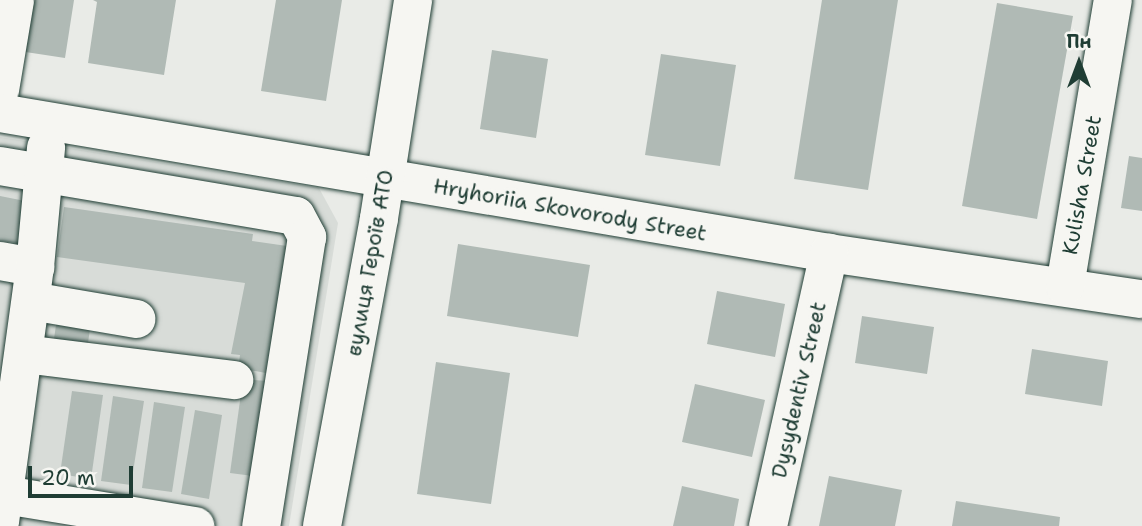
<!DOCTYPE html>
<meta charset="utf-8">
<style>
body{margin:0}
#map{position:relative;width:1142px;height:526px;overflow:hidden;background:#e9ebe7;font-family:"Shantell Sans",sans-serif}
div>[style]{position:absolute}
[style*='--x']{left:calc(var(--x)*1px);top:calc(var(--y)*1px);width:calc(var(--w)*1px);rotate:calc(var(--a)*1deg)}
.built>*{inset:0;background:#d8dcd8}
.building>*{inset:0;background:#b0bab5}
.roads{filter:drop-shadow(0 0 2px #1f3d34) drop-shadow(0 0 2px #1f3d34)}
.minor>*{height:38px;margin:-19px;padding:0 19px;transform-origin:19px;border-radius:19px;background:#f6f6f2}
span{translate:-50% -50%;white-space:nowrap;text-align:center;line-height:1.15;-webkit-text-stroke:6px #f6f6f2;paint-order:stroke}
.street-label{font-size:21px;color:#1f3d34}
.north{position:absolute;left:1044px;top:28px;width:70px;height:70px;-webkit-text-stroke:5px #f6f6f2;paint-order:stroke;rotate:0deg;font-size:19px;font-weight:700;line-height:28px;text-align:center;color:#1f3d34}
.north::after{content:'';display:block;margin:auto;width:24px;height:32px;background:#1f3d34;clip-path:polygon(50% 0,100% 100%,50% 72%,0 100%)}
.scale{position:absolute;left:28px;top:466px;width:105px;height:32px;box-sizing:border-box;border:4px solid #1f3d34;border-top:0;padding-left:9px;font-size:21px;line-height:24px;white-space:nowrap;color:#1f3d34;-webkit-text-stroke:5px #f6f6f2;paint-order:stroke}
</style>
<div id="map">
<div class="built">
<div style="clip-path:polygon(0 137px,319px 188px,338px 223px,289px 526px,0 526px)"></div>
</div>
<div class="building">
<div style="clip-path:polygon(27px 0,74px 0,65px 58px,19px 51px)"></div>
<div style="clip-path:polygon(93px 0,176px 0,164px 75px,88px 63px,97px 2px)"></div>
<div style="clip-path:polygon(276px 0,342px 0,326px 101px,261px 91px)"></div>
<div style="clip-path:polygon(822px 0,898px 0,868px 190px,794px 179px)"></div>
<div style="clip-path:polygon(997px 3px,1073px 16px,1037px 219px,962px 206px)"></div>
<div style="clip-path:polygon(492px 50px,548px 59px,536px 138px,480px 129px)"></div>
<div style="clip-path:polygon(661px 54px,736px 65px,720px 166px,645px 155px)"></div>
<div style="clip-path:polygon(1129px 156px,1142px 158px,1142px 211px,1121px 208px)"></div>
<div style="clip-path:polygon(0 196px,25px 201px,18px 243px,0 241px)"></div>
<div style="clip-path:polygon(64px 207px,253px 234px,252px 241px,287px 246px,266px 373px,238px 368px,240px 355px,231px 354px,245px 283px,57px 257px)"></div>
<div style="clip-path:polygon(458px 244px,590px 265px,578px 337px,447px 316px)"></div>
<div style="clip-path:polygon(717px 291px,785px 304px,775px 357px,707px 344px)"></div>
<div style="clip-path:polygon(862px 316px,934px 327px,927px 374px,855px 363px)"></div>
<div style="clip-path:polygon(57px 318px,91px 322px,87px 350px,54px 339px)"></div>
<div style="clip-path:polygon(1032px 349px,1108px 361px,1102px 406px,1025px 394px)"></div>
<div style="clip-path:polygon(436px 362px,510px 373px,491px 504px,417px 494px)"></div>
<div style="clip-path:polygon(243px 379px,267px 381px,253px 476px,230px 473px)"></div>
<div style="clip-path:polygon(695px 384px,765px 400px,752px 457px,682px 442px)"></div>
<div style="clip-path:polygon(72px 391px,103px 395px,91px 479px,60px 474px)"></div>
<div style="clip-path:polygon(113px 396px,144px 401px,131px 485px,101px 481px)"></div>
<div style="clip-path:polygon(154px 402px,185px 407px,172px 492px,142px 488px)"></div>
<div style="clip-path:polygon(195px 410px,222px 415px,209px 499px,181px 494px)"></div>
<div style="clip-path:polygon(829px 476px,902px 490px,895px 526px,819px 526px)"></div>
<div style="clip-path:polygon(682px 486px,739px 499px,734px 526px,673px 526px)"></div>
<div style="clip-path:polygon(956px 501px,1060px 517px,1059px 526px,952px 526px)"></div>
</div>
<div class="roads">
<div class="minor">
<div style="--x:0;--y:90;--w:91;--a:-80.5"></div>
<div style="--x:0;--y:113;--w:841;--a:9.59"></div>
<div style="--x:829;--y:253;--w:316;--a:8.4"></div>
<div style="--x:0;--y:166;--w:300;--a:9.6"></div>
<div style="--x:296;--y:216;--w:24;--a:62"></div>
<div style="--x:307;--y:237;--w:293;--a:99"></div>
<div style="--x:0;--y:261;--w:36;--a:10"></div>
<div style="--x:1065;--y:286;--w:290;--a:-80.5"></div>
<div style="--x:31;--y:301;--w:107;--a:9.7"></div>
<div style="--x:24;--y:354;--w:212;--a:7.1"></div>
<div style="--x:5;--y:495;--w:193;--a:9.3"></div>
<div style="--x:0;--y:522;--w:257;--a:-82.2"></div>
<div style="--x:35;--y:267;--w:120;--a:-84.7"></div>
<div style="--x:322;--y:526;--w:313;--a:-79.5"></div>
<div style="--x:379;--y:218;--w:221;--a:-81.1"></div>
<div style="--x:768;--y:526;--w:280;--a:-77.4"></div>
</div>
</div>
<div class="street-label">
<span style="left:1082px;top:185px;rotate:-80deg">Kulisha Street</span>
<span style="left:570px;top:210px;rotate:10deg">Hryhoriia Skovorody Street</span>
<span style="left:370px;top:263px;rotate:-80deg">вулиця Героїв АТО</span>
<span style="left:799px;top:390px;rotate:-77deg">Dysydentiv Street</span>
</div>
<div class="north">Пн</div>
<div class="scale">20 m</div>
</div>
